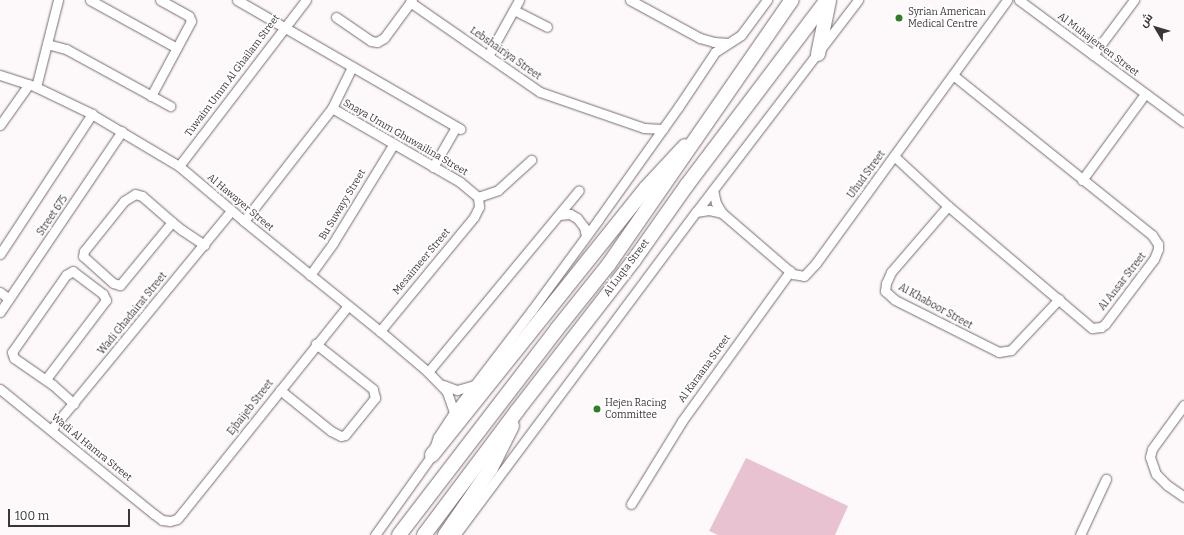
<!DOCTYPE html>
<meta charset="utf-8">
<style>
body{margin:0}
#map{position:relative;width:1184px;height:535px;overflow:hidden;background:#fdf9fa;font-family:Bitter,Cairo,serif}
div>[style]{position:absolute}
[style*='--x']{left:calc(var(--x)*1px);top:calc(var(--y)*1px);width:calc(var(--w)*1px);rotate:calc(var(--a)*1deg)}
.green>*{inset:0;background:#e8c2d1}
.roads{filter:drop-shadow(0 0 1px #7a6a70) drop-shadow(0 0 1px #7a6a70)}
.minor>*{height:9px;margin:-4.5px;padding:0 4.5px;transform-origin:4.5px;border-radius:4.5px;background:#fff}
.primary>*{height:14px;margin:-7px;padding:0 7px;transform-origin:7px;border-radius:7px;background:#fff}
.dots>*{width:11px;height:11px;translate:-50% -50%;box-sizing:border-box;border:2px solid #fff;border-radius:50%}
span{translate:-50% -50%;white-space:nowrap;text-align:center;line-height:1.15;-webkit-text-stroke:3px #fff;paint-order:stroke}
.poi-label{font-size:10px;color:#3c3538}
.left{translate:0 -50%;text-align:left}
.street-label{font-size:10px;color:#3c3538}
.north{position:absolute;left:1136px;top:8px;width:40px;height:40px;-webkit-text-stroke:3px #fff;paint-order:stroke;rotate:308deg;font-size:11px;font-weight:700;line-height:16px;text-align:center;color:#3c3538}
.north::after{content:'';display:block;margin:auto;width:14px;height:18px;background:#3c3538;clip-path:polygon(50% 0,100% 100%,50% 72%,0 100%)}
.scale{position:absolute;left:8px;top:509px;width:122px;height:18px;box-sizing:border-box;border:2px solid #3c3538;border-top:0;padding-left:5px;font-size:12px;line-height:14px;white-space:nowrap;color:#3c3538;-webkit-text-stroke:3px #fff;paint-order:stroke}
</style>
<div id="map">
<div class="green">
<div style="clip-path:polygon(746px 458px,848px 506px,835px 535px,718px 535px,709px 531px)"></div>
</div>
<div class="roads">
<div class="minor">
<div style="--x:90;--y:0;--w:99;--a:28.9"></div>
<div style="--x:237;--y:0;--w:258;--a:30"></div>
<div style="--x:630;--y:0;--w:80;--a:28.5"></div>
<div style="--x:700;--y:38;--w:15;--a:16"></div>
<div style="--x:714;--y:42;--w:14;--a:4"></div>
<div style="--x:1019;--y:0;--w:205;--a:36.5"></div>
<div style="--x:410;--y:2;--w:158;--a:34.7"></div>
<div style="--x:540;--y:92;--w:110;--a:19.1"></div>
<div style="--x:644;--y:128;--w:19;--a:3"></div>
<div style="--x:514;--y:10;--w:37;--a:27"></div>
<div style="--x:336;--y:17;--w:42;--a:34.4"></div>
<div style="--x:371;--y:41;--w:6;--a:9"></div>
<div style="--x:377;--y:42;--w:8;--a:-30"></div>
<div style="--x:384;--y:38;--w:47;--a:-53.6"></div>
<div style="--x:47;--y:44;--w:20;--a:15"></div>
<div style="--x:66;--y:49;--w:119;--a:28.7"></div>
<div style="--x:1093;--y:55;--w:69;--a:-53.3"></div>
<div style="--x:488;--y:56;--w:64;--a:-61"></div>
<div style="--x:0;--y:75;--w:38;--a:18"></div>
<div style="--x:36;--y:87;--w:58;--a:25.7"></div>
<div style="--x:88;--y:112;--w:106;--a:30.7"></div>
<div style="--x:179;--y:166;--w:85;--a:40.2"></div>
<div style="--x:244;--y:221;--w:175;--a:39"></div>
<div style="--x:380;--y:331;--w:63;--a:40.5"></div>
<div style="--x:428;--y:372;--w:28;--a:46"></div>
<div style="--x:447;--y:392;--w:21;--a:71"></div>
<div style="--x:36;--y:87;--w:90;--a:-75.8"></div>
<div style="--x:151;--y:96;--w:85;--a:-61.9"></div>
<div style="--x:191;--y:21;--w:5;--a:-112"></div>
<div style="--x:189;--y:16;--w:33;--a:-151"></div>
<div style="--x:332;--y:108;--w:148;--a:30"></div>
<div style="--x:460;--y:182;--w:23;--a:40"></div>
<div style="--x:478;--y:197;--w:10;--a:84"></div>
<div style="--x:479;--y:207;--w:11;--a:117"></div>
<div style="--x:474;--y:217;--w:148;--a:129.5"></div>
<div style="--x:0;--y:125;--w:50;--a:-54.7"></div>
<div style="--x:894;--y:156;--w:74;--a:42.8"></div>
<div style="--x:948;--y:206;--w:189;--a:40.3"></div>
<div style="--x:1092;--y:328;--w:9;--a:-6"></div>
<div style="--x:1101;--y:327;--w:5;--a:-37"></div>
<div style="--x:1105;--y:324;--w:81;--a:-53"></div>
<div style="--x:1154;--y:259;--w:11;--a:-68"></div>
<div style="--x:1158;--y:249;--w:5;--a:-90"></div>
<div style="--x:1158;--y:244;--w:11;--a:-124"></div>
<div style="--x:1152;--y:235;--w:255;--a:-141.2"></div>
<div style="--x:179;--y:166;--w:209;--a:-52.6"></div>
<div style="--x:433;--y:167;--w:46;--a:-60.1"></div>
<div style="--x:1082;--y:180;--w:107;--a:-53.8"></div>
<div style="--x:713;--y:190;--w:13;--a:77"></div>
<div style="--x:716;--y:203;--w:12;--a:59"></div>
<div style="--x:722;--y:213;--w:94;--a:40.7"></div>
<div style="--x:793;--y:274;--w:11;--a:10"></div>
<div style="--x:804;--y:276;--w:18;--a:-47"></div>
<div style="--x:816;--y:263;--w:325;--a:-54"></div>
<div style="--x:478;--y:197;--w:21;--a:-19"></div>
<div style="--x:498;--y:190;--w:45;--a:-42.3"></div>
<div style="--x:948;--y:206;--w:87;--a:130.8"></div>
<div style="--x:891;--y:272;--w:12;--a:114"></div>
<div style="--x:886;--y:283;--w:8;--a:97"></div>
<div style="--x:885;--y:291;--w:13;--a:42"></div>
<div style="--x:895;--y:300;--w:116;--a:26.6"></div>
<div style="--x:999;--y:352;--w:12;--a:-9"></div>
<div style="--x:1011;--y:350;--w:70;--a:-46.7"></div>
<div style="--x:696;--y:212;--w:13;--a:-9"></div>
<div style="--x:709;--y:210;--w:13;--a:13"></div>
<div style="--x:559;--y:215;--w:11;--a:-5"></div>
<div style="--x:570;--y:214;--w:8;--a:30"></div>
<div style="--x:577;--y:218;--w:11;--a:52"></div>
<div style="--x:584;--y:227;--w:9;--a:77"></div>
<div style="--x:244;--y:221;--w:143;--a:-52.1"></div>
<div style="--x:332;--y:108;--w:46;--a:-64"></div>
<div style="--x:172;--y:222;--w:82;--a:129.5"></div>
<div style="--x:120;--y:285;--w:7;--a:-164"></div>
<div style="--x:113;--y:283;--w:40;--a:-138"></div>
<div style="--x:83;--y:256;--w:5;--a:-79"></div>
<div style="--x:84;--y:251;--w:64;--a:-51.3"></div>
<div style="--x:124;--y:201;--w:13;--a:-32"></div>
<div style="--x:135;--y:194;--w:7;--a:16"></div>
<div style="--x:142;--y:196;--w:40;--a:41"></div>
<div style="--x:172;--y:222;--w:13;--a:39"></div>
<div style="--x:182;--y:230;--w:27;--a:34"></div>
<div style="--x:0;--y:254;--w:168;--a:-56.7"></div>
<div style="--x:310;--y:275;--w:39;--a:-54"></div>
<div style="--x:333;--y:243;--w:115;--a:-58.5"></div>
<div style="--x:0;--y:292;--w:11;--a:38"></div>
<div style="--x:0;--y:312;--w:218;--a:-56"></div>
<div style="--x:428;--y:372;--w:236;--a:-50.3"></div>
<div style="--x:46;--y:379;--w:99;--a:-52.8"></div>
<div style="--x:106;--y:300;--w:7;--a:-117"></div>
<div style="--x:103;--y:294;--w:38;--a:-143"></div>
<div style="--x:73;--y:271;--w:8;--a:150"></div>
<div style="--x:66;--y:275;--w:94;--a:125"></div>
<div style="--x:12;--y:352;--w:6;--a:72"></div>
<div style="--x:14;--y:358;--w:47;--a:34.7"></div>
<div style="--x:53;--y:385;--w:28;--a:42"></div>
<div style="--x:443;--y:385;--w:15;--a:20"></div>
<div style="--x:457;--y:390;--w:19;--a:-16"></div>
<div style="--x:0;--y:389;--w:198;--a:39.1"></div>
<div style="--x:154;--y:514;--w:10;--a:37"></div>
<div style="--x:162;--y:520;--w:8;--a:7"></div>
<div style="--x:170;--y:521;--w:7;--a:-16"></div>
<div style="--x:177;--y:519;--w:8;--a:-50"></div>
<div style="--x:182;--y:513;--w:265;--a:-51.3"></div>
<div style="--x:280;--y:390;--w:65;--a:38.8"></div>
<div style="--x:331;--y:431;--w:11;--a:27"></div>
<div style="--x:341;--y:436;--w:4;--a:-14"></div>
<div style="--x:345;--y:435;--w:48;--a:-51"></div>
<div style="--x:375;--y:398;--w:9;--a:-103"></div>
<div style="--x:373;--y:389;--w:73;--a:-141.7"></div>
<div style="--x:1184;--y:405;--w:54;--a:126"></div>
<div style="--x:1152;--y:449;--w:8;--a:104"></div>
<div style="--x:1150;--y:457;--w:18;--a:71"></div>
<div style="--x:1156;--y:474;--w:16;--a:45"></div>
<div style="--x:1167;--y:485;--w:21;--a:35"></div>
<div style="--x:51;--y:430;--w:283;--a:-50.6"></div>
<div style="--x:631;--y:504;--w:97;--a:-58.4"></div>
<div style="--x:682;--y:421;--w:185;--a:-54.2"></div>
<div style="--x:375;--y:535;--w:98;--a:-54.5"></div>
<div style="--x:432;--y:455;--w:19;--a:-72"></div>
<div style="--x:438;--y:437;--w:30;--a:-57"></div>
<div style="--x:454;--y:412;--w:128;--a:-52.6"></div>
<div style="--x:532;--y:310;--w:112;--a:-53.7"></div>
<div style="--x:598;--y:220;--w:140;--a:-54.6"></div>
<div style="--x:679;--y:106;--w:65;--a:-56.3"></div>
<div style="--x:715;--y:52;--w:31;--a:-33"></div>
<div style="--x:741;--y:35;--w:44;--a:-53.4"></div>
<div style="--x:455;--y:535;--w:403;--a:-53.3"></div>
<div style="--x:696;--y:212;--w:267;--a:-52.6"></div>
<div style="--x:1080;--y:535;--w:62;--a:-65.1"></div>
</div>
<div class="primary">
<div style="--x:818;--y:54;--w:54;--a:-78.3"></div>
<div style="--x:432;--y:455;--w:342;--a:-51.3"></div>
<div style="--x:646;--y:188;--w:57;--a:-47.1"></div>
<div style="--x:399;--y:535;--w:260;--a:-52.5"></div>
<div style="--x:557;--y:329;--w:83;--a:-51.3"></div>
<div style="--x:609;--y:264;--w:321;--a:-55.3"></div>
<div style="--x:424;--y:535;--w:155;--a:-53.1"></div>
<div style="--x:517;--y:411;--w:191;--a:-52.2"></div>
<div style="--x:634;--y:260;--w:92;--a:-54.8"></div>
<div style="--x:687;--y:185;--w:232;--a:-52.9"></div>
<div style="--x:445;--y:535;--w:81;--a:-55.5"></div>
<div style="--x:491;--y:468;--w:47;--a:-63.4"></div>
</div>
</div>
<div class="dots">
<div style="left:899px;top:18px;background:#2f7e28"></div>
<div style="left:597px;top:409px;background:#2f7e28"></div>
</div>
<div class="poi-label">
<span class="left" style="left:908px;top:18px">Syrian American<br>Medical Centre</span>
<span class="left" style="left:605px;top:409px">Hejen Racing<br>Committee</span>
</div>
<div class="street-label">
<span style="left:1098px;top:45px;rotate:37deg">Al Muhajereen Street</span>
<span style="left:505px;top:54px;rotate:35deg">Lebshairiya Street</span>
<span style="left:233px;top:76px;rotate:-53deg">Tuwaim Umm Al Ghailam Street</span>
<span style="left:405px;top:138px;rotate:30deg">Snaya Umm Ghuwailina Street</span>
<span style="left:867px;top:175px;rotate:-54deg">Uhud Street</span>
<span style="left:240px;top:203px;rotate:40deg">Al Hawayer Street</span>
<span style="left:343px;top:205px;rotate:-59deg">Bu Suwayy Street</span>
<span style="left:53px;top:216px;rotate:-56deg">Street 675</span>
<span style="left:422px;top:262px;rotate:-50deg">Mesaimeer Street</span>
<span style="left:627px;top:268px;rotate:-53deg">Al Luqta Street</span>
<span style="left:1123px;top:282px;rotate:-52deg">Al Ansar Street</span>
<span style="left:935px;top:307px;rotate:29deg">Al Khaboor Street</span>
<span style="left:133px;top:314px;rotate:-51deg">Wadi Ghadairat Street</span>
<span style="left:705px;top:369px;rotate:-54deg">Al Karaana Street</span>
<span style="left:251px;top:408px;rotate:-52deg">Ejbaijeb Street</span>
<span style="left:91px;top:448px;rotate:39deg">Wadi Al Hamra Street</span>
</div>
<div class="north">ش</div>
<div class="scale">100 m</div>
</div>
